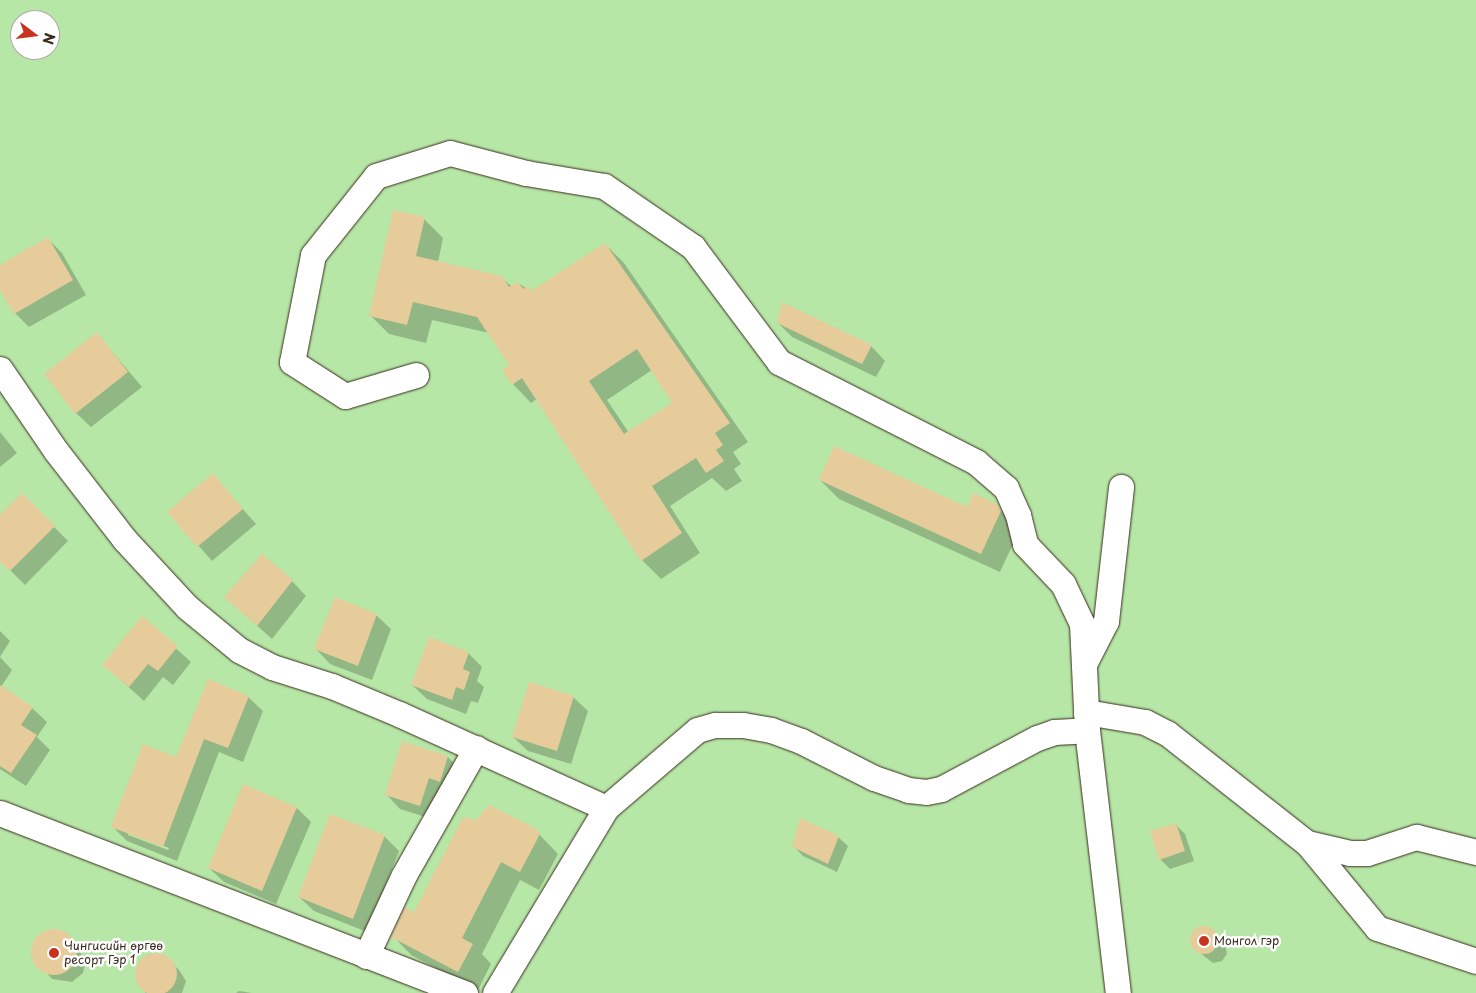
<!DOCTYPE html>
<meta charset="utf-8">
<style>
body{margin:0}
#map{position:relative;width:1476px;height:993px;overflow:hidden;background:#f8f0e1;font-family:"Playpen Sans",sans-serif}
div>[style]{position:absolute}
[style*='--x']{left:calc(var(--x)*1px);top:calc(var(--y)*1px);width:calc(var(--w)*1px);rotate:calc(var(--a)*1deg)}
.green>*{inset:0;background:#b6e7a6}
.shadow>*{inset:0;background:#0003}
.building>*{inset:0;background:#e6cc9b}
.round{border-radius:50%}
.roads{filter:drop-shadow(0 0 1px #3b2a1e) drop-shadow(0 0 1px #3b2a1e)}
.street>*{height:25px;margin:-12.5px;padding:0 12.5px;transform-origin:12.5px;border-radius:12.5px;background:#fff}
.dots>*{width:14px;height:14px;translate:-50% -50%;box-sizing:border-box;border:2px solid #fff;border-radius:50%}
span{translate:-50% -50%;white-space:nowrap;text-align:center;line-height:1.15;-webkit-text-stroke:5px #fff;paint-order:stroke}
.poi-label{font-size:12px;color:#3b2a1e}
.left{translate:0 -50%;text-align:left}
.north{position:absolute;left:10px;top:10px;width:50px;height:50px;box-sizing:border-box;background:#fff;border:1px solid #b1aaa5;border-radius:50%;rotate:105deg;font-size:14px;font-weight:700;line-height:20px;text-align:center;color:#3b2a1e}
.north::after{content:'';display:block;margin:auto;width:18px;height:22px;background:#c8321e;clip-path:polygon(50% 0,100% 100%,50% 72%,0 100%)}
</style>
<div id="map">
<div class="green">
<div style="clip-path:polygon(evenodd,0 0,1476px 0,1476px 993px,0 993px,0 0,20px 20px,50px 20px,50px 50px,20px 50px,20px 20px)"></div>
</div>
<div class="shadow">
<div style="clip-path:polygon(evenodd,424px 219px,443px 238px,438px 262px,501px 277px,512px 287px,518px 283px,532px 292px,605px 244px,624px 263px,748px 442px,733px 452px,741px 464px,734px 469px,742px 481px,726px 491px,712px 478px,670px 506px,700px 553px,661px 579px,642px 560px,537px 399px,531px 403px,513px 384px,510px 366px,489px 333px,432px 320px,426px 343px,389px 334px,370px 315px,424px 219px,652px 370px,674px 403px,629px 433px,607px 400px,652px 370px)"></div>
<div style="clip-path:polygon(48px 239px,62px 253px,86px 295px,29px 327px,15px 313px,0 288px,0 266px)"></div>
<div style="clip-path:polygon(778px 323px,871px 346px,885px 361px,876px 377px,792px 337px)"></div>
<div style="clip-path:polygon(97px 334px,142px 387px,91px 427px,76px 413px)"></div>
<div style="clip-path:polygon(0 432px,17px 453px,0 467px)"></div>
<div style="clip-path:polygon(213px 475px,256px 524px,212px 561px,169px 512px)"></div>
<div style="clip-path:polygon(820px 480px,967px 509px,996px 505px,1019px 531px,1000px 572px,839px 499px)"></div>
<div style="clip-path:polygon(22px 495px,68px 541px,25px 585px,0 560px,0 517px)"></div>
<div style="clip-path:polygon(292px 581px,306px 596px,272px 639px,225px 597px)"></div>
<div style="clip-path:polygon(376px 615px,391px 629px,372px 680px,330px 664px,316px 649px)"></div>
<div style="clip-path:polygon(142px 618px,191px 662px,173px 685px,163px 677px,144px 701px,104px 665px)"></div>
<div style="clip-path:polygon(0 631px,10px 641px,0 657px)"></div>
<div style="clip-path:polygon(468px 653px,482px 667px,477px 681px,484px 687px,478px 703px,471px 701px,466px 714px,427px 699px,412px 685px)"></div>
<div style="clip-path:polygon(0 657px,12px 670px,1px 687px,32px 708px,47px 722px,37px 737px,50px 750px,26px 786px,0 769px)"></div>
<div style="clip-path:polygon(evenodd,248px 697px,263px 711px,243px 762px,219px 752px,177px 861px,127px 841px,113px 827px,177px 759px,248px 697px,128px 832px,169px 848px,168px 850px,128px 835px,128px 832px)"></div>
<div style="clip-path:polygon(573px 697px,588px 711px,571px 764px,528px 751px,513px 737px)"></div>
<div style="clip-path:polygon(448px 757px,462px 772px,435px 820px,400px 809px,386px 794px)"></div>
<div style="clip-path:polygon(297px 808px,311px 822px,276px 904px,224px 882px,209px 868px)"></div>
<div style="clip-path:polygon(1175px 824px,1185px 834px,1194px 861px,1170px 869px,1160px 859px)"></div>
<div style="clip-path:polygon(534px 829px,558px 854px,539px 890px,520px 880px,482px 954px,491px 964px,478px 990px,411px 955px,393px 936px,414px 913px)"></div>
<div style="clip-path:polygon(384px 836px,399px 851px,367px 932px,314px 911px,299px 897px)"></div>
<div style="clip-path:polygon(838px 837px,848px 846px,837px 872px,803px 856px,793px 846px)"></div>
<div style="clip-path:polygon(1207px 927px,1224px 941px,1227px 954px,1222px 961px,1213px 963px,1195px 949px,1191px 938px,1195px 931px)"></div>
<div style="clip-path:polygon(50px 930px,64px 932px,86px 960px,83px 973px,72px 982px,52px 979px,34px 958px,38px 937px)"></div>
<div style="clip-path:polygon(158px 955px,169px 960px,179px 970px,186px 981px,182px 993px,146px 993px,141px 988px,137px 969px,145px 958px)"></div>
<div style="clip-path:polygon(239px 991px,252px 993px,253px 993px,236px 993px)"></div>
</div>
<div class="building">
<div style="clip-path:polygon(evenodd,393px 210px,425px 217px,416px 256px,502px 276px,509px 287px,518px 282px,523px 289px,528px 286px,531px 291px,605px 243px,730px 423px,715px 433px,723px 445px,716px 450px,724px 461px,706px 473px,696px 458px,652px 486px,682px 533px,641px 561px,522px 378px,512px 385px,502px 370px,509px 365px,477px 317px,413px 302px,407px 325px,369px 316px,393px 210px,637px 349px,672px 403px,624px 434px,589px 381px,637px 349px)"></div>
<div style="clip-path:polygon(48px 237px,73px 280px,14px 314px,0 290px,0 265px)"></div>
<div style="clip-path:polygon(782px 302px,872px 345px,862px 364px,777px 323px)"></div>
<div style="clip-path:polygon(97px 332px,128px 372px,75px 414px,44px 374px)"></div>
<div style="clip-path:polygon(834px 446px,967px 507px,973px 493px,997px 504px,1001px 511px,981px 554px,819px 480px)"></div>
<div style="clip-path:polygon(213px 473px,243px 509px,197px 547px,167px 512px)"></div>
<div style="clip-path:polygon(22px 493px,55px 526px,10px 571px,0 562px,0 515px)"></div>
<div style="clip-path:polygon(262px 554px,293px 580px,257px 626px,224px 597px)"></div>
<div style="clip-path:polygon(335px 597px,377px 614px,358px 666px,314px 649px)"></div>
<div style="clip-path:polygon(142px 616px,178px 646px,158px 671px,148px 664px,129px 687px,102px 665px)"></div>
<div style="clip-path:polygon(429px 637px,469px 652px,463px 669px,470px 672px,464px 690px,456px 687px,452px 700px,411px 685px)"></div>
<div style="clip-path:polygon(208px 679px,249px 696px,228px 748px,204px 739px,163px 847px,111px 827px,143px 744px,176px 757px)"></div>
<div style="clip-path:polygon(529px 682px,574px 696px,557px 751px,512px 737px)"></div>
<div style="clip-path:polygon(0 685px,33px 707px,21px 725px,37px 735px,11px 773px,0 766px)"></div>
<div style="clip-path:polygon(402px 741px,448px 756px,440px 782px,429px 778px,420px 806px,385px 795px)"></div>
<div style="clip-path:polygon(243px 784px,297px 807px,262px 891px,208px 868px)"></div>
<div style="clip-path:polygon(489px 805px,535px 828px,540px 834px,520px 872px,501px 862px,462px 938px,473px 944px,458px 972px,391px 937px,405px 907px,414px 912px,463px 817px,476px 820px)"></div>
<div style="clip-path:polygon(330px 814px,385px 835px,353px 919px,298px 897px)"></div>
<div style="clip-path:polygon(800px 818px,839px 836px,828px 864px,792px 847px)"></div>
<div style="clip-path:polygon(1176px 823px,1185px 851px,1159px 860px,1150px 831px)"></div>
<div class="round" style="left:1190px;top:926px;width:28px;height:28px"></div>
<div class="round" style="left:31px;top:929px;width:46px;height:46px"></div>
<div class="round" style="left:135px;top:953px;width:42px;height:42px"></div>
</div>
<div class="roads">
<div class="street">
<div style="--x:0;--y:369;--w:99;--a:55.7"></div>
<div style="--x:56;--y:451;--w:113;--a:52.2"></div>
<div style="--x:125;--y:540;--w:91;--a:47.2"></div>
<div style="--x:187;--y:607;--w:67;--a:39.6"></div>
<div style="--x:239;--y:650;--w:37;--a:27"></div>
<div style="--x:272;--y:667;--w:63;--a:17.6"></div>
<div style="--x:332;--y:686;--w:73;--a:22.7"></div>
<div style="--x:399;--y:714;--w:227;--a:24.4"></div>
<div style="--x:606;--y:808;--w:120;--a:-40.6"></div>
<div style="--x:697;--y:730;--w:19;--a:-16"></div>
<div style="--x:715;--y:725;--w:28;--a:0"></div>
<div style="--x:743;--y:725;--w:28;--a:10"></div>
<div style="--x:771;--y:730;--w:32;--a:20"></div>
<div style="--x:801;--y:741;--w:82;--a:26.9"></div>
<div style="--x:874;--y:778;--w:36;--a:19"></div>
<div style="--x:908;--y:790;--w:18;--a:6"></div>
<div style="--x:926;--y:792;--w:15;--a:-11"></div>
<div style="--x:941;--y:789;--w:109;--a:-28"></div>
<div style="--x:1037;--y:738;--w:18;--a:-19"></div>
<div style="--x:1054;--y:732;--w:33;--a:-3"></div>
<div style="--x:416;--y:375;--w:74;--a:163.5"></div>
<div style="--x:345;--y:396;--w:63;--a:-147.3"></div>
<div style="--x:292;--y:362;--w:109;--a:-78.9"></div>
<div style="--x:313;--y:255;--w:101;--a:-51.4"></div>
<div style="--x:376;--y:176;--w:77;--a:-17.3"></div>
<div style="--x:450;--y:153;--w:79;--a:14.7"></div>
<div style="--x:526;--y:173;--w:79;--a:9.5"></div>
<div style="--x:604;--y:186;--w:108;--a:34.4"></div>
<div style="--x:693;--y:247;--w:144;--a:53.2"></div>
<div style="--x:779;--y:362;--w:221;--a:26.9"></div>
<div style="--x:976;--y:462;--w:40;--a:41"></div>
<div style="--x:1006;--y:488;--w:30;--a:66"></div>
<div style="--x:1018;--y:515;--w:30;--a:76"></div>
<div style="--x:1025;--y:544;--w:55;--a:46.5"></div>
<div style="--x:1063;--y:584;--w:44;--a:64.6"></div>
<div style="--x:1082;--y:624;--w:106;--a:87.3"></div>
<div style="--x:1087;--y:730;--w:265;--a:83.3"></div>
<div style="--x:1084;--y:664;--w:48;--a:-62.9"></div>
<div style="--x:1106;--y:621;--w:135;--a:-83.6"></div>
<div style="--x:1086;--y:712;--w:60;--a:9.6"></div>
<div style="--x:1145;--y:722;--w:25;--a:27"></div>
<div style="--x:1167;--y:733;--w:178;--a:38.2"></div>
<div style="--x:1307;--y:843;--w:110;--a:50.5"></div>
<div style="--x:1377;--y:928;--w:104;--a:18.4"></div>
<div style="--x:0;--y:813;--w:499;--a:21.2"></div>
<div style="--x:1307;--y:843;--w:44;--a:13.1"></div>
<div style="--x:1350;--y:853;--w:17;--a:0"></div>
<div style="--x:1367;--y:853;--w:52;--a:-18.1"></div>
<div style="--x:1416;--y:837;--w:62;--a:14"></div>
<div style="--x:366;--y:956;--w:89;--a:-64.9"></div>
<div style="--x:404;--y:875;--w:146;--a:-60.4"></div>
<div style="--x:495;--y:993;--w:216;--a:-59"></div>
</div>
</div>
<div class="dots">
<div style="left:1204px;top:941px;background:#c8321e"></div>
<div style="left:54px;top:953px;background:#c8321e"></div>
</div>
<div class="poi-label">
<span class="left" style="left:1214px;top:941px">Монгол гэр</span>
<span class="left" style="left:64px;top:953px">Чингисийн өргөө<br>ресорт Гэр 1</span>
</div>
<div class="north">N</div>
</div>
